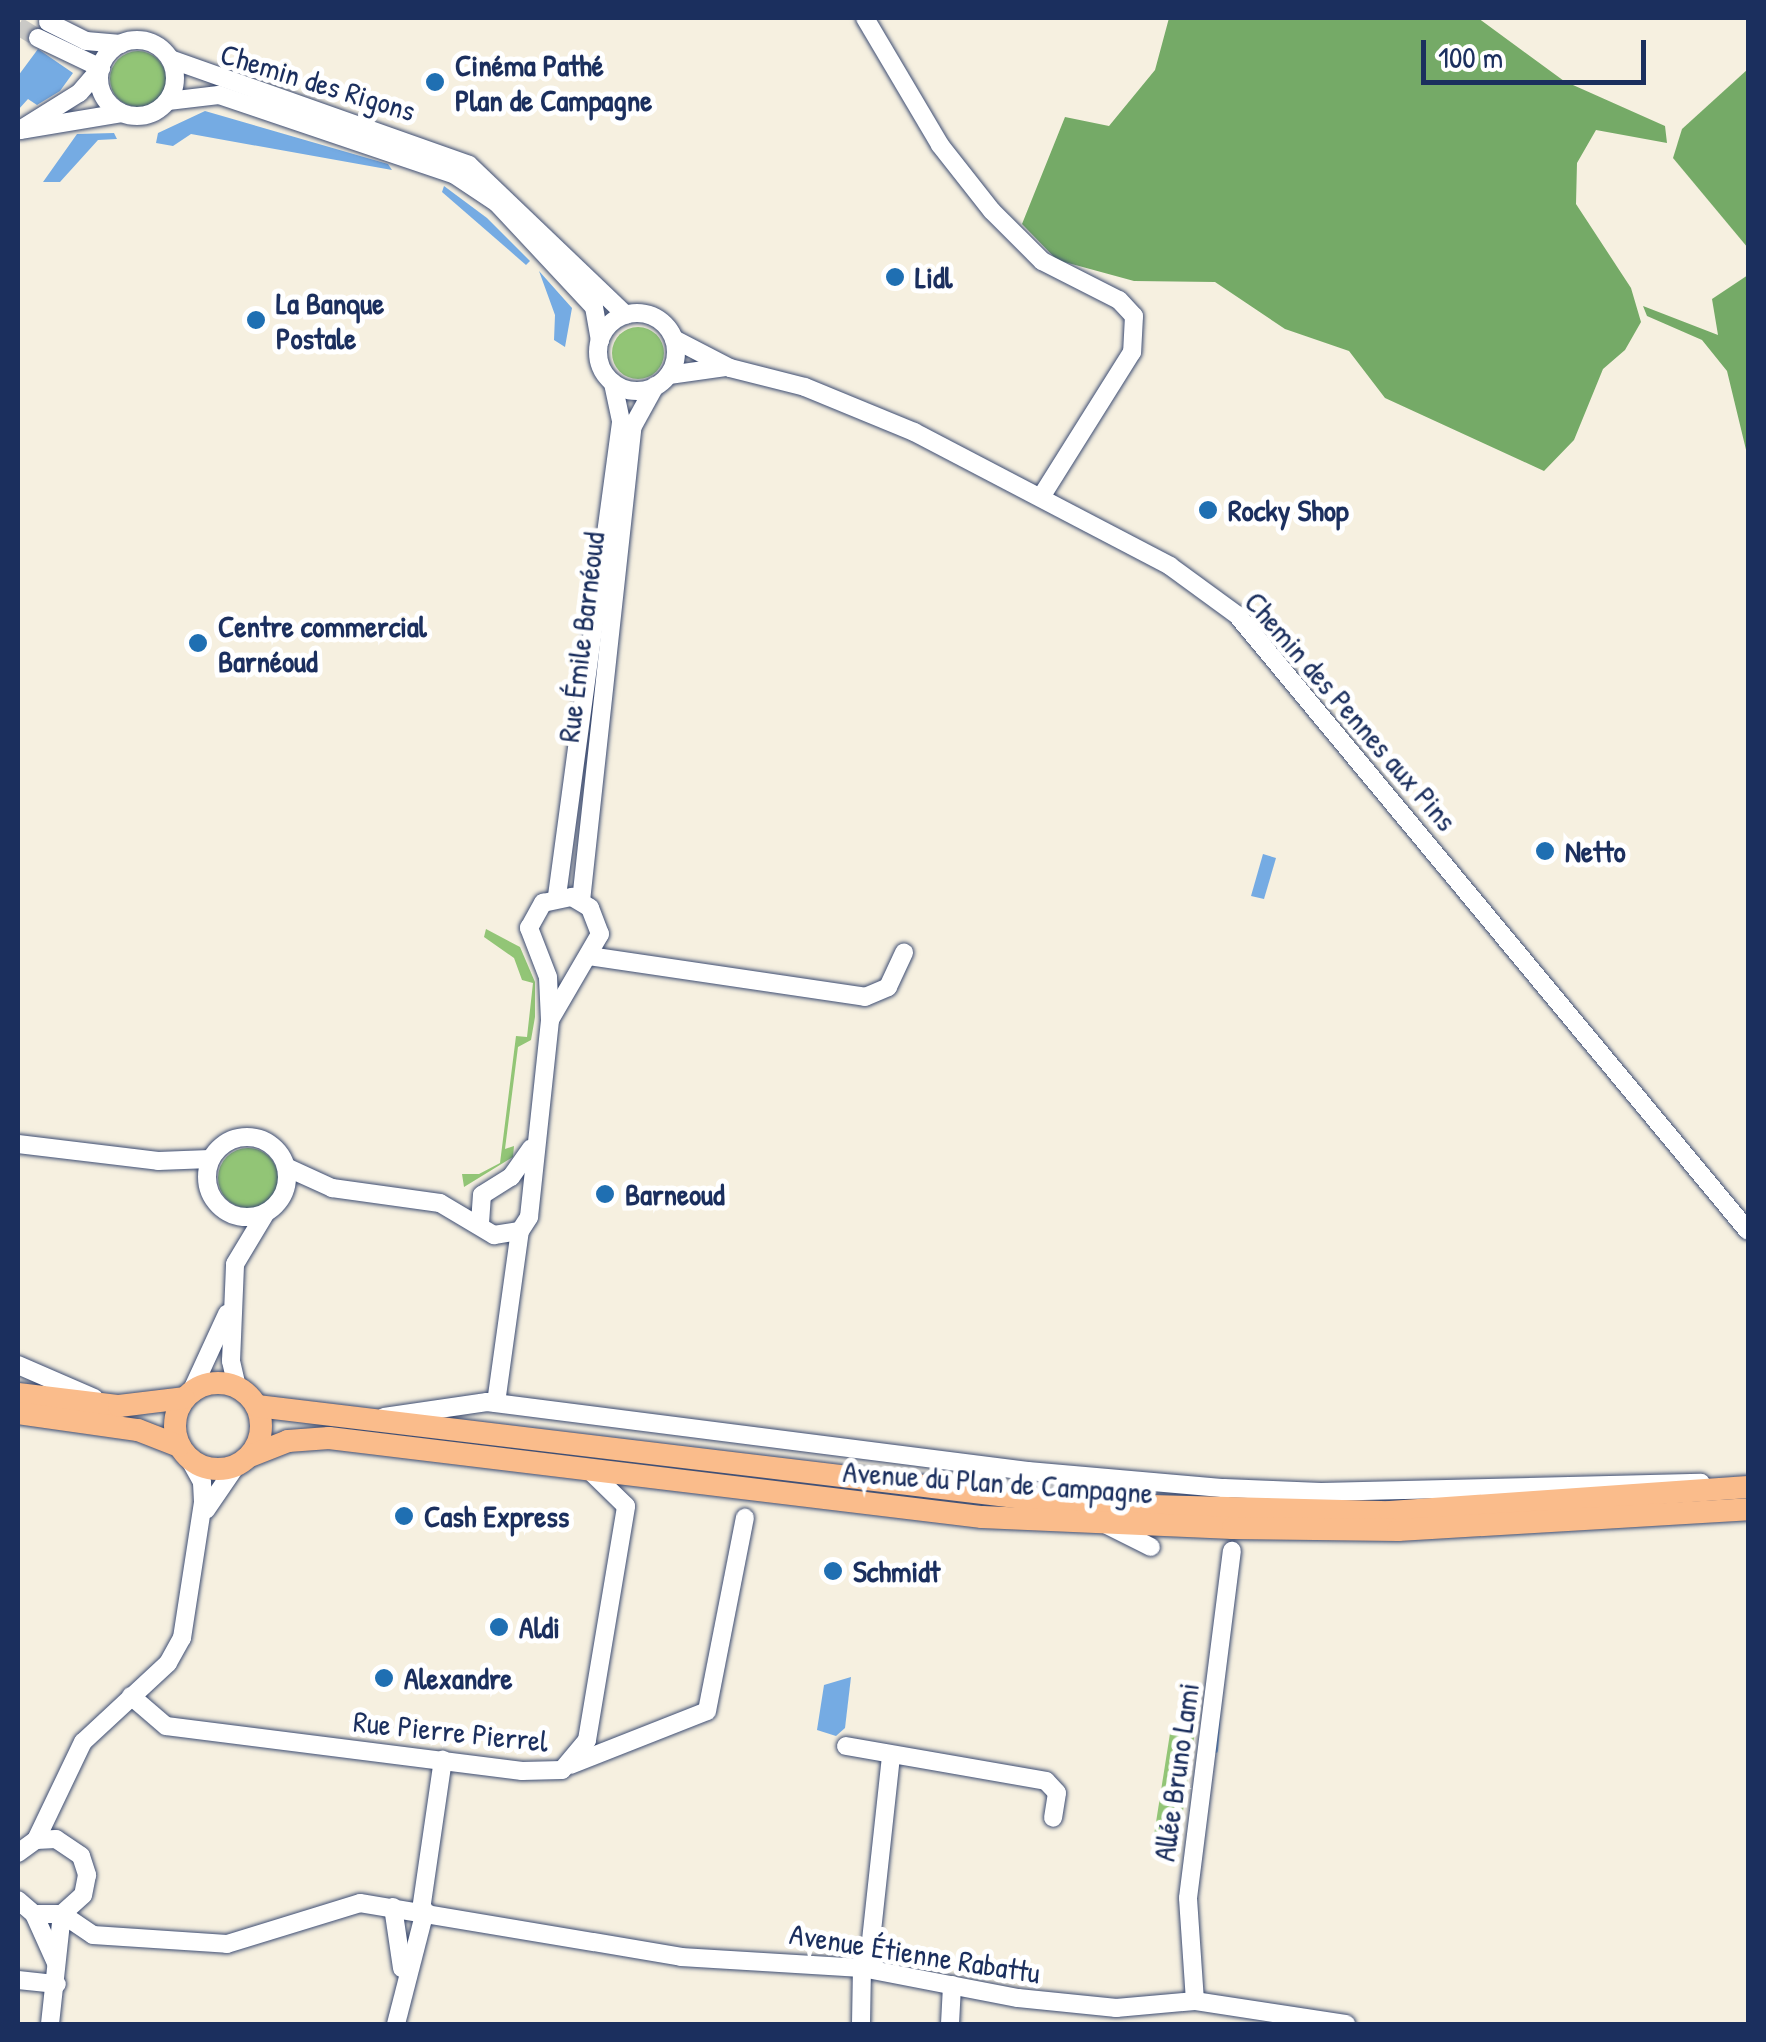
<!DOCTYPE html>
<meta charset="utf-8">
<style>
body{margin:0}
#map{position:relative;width:1766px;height:2042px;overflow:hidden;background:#f6f0e0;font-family:"Patrick Hand",sans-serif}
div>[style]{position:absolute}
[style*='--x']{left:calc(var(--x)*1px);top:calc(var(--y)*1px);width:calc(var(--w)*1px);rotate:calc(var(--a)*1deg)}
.green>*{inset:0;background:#92c576}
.round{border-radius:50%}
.forest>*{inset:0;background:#75aa67}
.water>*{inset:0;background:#75abe3}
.stream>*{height:5px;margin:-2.5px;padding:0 2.5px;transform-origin:2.5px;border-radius:2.5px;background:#75abe3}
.minor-tunnel>*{height:18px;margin-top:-9px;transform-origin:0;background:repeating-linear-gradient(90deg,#cac9c6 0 18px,transparent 0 27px)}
.roads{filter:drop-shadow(0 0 2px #3c4c72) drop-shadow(0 0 2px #3c4c72)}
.minor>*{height:18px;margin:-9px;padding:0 9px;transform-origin:9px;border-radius:9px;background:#fff}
.minor>.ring{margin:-9px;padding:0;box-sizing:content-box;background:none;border:18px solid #fff;border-radius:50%}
.major>*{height:22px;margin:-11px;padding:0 11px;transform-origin:11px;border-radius:11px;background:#fabc8b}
.major>.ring{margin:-11px;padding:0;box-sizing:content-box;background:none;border:22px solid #fabc8b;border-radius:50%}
.dots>*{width:28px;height:28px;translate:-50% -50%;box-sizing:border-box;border:5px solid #fff;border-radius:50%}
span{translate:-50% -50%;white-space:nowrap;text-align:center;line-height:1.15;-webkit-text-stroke:10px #fff;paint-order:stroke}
.poi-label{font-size:30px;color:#1b2f5e;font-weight:700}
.left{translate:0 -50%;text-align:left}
.street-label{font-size:30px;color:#1b2f5e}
.frame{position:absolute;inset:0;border:20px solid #1b2f5e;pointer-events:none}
.scale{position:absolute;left:1421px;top:40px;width:225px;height:45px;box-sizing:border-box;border:5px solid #1b2f5e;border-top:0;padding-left:12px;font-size:30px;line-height:35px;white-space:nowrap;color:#1b2f5e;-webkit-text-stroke:8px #fff;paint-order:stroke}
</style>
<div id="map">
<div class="green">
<div class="round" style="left:110px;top:51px;width:56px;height:56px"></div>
<div class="round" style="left:612px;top:327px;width:52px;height:52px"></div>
<div style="clip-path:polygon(486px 929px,520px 947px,535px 982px,535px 1017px,531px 1040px,518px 1047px,505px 1149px,514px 1146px,513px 1157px,464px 1187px,462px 1174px,479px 1174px,500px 1163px,516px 1036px,527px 1037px,533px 983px,522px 980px,514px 958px,484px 937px)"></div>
<div class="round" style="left:218px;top:1148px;width:60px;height:60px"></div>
<div style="clip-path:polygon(1171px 1727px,1195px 1731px,1179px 1838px,1154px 1835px)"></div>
</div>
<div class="forest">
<div style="clip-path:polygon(1169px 18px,1478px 18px,1564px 81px,1665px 126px,1667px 143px,1596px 130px,1577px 163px,1576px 204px,1631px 288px,1641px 322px,1625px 350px,1603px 369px,1574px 440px,1544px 471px,1385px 398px,1349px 351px,1285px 329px,1215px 282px,1134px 281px,1057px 260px,1022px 224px,1065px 117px,1109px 126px,1155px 70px)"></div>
<div style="clip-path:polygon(1748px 69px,1748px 248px,1673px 158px,1682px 129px)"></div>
<div style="clip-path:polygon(1748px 275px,1748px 458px,1727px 371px,1702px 340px,1647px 316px,1643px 306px,1718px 335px,1712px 299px)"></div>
</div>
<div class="water">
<div style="clip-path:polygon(38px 49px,73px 73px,60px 91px,37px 105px,28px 99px,18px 110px,18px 76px)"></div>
<div style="clip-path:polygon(205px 111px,388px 164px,392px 170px,191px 134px,173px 146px,156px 143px,158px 133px)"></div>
<div style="clip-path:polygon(114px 133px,117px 139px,98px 140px,60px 182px,43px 182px,77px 134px)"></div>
<div style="clip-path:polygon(444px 186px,487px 218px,530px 261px,526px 265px,442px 192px)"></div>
<div style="clip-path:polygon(539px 271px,572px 308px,565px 347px,554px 340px,555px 315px)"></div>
<div style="clip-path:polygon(1263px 854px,1276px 858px,1264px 899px,1251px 896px)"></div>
<div style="clip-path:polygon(851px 1677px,845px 1728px,836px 1736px,817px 1730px,824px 1685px)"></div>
</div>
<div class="stream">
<div style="--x:1215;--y:1750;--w:31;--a:-86"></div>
</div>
<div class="minor-tunnel">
<div style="--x:18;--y:26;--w:23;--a:31"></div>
</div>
<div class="roads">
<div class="minor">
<div style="--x:865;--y:18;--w:147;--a:59.4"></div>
<div style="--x:940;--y:145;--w:84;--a:51.8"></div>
<div style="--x:992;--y:211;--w:71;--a:45"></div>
<div style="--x:1042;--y:261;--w:86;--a:26.9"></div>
<div style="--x:1119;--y:300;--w:22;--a:47"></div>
<div style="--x:1134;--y:316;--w:36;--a:93"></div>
<div style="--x:1132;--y:352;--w:171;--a:122.1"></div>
<div style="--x:48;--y:22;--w:42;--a:26.6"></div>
<div style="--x:86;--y:41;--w:35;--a:5"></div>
<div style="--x:38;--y:38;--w:70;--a:25.5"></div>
<div style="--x:101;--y:68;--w:33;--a:131"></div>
<div style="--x:79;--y:93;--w:70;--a:147.9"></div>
<div style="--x:20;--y:130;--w:103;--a:-9.5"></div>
<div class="ring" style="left:99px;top:40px;width:58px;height:58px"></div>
<div style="--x:170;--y:59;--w:317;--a:19.5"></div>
<div style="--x:469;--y:165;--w:217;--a:43.7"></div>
<div style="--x:168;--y:101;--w:51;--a:-6.7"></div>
<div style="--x:219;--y:95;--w:249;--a:18.7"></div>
<div style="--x:455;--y:175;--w:50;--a:33.7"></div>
<div style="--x:497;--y:203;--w:142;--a:47"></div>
<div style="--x:594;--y:307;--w:34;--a:80"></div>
<div class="ring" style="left:598px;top:313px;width:60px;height:60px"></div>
<div style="--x:674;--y:339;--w:63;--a:27.4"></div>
<div style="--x:730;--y:368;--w:77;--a:14.2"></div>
<div style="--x:805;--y:387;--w:118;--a:22.4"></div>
<div style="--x:914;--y:432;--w:289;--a:27.6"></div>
<div style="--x:1170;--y:566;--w:83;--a:36.2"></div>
<div style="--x:1237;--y:615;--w:800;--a:50.32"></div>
<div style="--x:669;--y:375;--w:57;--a:-8.1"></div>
<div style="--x:557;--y:896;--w:479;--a:-82.3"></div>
<div style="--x:621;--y:421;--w:39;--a:-102"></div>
<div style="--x:581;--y:901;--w:478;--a:-83.8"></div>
<div style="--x:633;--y:426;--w:46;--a:-61.2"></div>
<div style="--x:589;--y:956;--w:279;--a:8.4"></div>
<div style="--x:865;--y:997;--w:25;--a:-23"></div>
<div style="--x:888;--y:987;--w:38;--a:-65"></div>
<div class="ring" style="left:207px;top:1137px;width:62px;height:62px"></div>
<div style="--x:18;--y:1144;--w:141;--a:6.9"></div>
<div style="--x:158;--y:1161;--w:52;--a:-2.2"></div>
<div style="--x:286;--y:1167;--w:51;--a:24.5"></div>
<div style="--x:332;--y:1188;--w:109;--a:7.9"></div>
<div style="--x:440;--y:1203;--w:63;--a:30.7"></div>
<div style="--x:494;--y:1235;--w:26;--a:-9"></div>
<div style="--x:520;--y:1231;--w:17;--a:-57"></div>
<div style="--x:529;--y:1217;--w:198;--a:-83.9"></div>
<div style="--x:550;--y:1020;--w:43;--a:-92.7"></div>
<div style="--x:548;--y:977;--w:53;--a:-111.2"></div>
<div style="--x:529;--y:928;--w:29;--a:-61"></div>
<div style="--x:543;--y:903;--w:30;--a:-12"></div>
<div style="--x:572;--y:897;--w:21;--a:31"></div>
<div style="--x:590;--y:908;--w:28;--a:69"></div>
<div style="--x:600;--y:934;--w:99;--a:120.2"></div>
<div style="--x:480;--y:1223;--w:28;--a:-86"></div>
<div style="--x:482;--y:1195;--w:34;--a:-32"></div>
<div style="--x:511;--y:1177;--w:35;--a:-55"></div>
<div style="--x:18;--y:1365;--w:83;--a:23.5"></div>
<div style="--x:237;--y:1387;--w:27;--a:-103"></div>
<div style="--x:231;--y:1361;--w:97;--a:-87.6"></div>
<div style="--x:235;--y:1264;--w:58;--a:-59"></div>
<div style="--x:192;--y:1390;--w:84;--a:-65.3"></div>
<div style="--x:496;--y:1403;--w:174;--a:-82.1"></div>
<div style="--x:384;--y:1417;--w:104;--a:-8.3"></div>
<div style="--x:487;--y:1402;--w:545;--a:7.27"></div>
<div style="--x:1028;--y:1471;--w:197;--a:5"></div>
<div style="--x:1224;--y:1488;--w:97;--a:2.4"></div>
<div style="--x:1321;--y:1492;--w:380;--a:-1.4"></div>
<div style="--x:206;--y:1510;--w:53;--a:-55.7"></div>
<div style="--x:1107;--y:1525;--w:49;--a:26.6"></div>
<div style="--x:131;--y:1696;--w:46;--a:40.6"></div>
<div style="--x:166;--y:1726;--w:359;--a:7.2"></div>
<div style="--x:522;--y:1771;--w:40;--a:-1.4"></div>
<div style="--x:562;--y:1770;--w:39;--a:-50"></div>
<div style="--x:587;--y:1740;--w:237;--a:-80.5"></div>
<div style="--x:626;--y:1506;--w:49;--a:-135.8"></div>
<div style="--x:846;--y:1746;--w:203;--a:9.9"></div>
<div style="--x:1046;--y:1781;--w:16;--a:47"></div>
<div style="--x:1057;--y:1793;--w:25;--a:99"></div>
<div style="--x:570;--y:1765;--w:147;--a:-21.5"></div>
<div style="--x:707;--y:1711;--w:197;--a:-78.9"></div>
<div style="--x:36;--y:1840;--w:109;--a:-64.4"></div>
<div style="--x:83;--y:1742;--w:116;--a:-42.9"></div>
<div style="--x:168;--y:1663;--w:29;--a:-61"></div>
<div style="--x:182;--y:1638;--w:138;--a:-81.2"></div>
<div style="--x:203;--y:1502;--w:20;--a:-93"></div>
<div style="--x:202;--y:1482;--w:26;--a:-119"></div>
<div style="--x:18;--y:1853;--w:22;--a:-36"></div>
<div style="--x:36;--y:1840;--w:20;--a:-3"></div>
<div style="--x:56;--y:1839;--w:30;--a:34"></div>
<div style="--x:81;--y:1856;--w:20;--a:72"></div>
<div style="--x:87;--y:1875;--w:20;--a:101"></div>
<div style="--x:83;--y:1895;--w:28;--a:138"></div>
<div style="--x:62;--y:1914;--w:28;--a:180"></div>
<div style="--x:34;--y:1914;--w:21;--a:-139"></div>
<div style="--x:393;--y:1907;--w:62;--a:81.6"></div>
<div style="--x:421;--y:1910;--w:152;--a:-81.7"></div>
<div style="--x:34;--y:1914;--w:54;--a:65.8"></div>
<div style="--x:62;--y:1914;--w:37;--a:34"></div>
<div style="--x:93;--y:1935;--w:134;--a:3.8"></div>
<div style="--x:227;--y:1944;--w:139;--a:-17.1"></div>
<div style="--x:360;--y:1903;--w:326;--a:9.5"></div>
<div style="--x:681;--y:1957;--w:181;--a:3.5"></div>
<div style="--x:862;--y:1968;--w:159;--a:10.9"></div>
<div style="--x:1018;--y:1998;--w:99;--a:5.8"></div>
<div style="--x:1116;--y:2008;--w:79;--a:-5.1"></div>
<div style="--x:1195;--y:2001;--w:153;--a:8.7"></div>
<div style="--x:868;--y:1968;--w:212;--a:-83.8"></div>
<div style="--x:18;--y:1980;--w:39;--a:6"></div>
<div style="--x:1195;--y:2001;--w:103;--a:-93.9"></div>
<div style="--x:1188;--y:1898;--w:350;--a:-82.8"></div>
<div style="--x:50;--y:2024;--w:111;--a:-83.8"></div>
<div style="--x:396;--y:2024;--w:117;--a:-75.6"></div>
<div style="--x:861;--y:2024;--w:56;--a:-89"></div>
<div style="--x:950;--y:2024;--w:39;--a:-87"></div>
</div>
<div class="major">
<div class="ring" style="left:175px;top:1383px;width:64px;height:64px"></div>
<div style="--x:18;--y:1394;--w:102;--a:6.8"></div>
<div style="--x:119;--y:1406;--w:65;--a:-7"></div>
<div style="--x:257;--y:1406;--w:823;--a:6.84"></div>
<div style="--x:1074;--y:1504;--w:316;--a:1.5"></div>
<div style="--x:1390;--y:1512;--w:359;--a:-4"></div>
<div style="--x:18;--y:1413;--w:121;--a:8.1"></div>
<div style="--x:138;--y:1430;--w:44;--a:21.3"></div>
<div style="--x:250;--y:1456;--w:41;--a:-21.5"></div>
<div style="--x:288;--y:1441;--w:41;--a:-4.2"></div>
<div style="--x:329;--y:1438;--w:658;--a:6.9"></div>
<div style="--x:982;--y:1517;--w:251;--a:2.5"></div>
<div style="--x:1233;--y:1528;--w:165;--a:0.7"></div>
<div style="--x:1398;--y:1530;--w:351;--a:-3.4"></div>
</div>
</div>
<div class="dots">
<div style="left:435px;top:82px;background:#1f6fb2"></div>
<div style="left:895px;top:277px;background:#1f6fb2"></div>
<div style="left:256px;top:320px;background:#1f6fb2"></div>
<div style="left:1208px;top:510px;background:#1f6fb2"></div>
<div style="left:198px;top:643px;background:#1f6fb2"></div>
<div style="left:1545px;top:851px;background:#1f6fb2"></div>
<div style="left:605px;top:1194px;background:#1f6fb2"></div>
<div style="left:404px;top:1516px;background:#1f6fb2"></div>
<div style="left:833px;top:1571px;background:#1f6fb2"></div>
<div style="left:499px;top:1627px;background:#1f6fb2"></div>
<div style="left:384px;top:1678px;background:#1f6fb2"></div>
</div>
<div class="poi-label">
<span class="left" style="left:455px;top:82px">Cinéma Pathé<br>Plan de Campagne</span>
<span class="left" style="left:915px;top:277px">Lidl</span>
<span class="left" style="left:276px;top:320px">La Banque<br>Postale</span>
<span class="left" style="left:1228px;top:510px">Rocky Shop</span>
<span class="left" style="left:218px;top:643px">Centre commercial<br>Barnéoud</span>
<span class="left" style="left:1565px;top:851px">Netto</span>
<span class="left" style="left:625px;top:1194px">Barneoud</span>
<span class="left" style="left:424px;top:1516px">Cash Express</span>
<span class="left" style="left:853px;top:1571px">Schmidt</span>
<span class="left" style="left:519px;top:1627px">Aldi</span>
<span class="left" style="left:404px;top:1678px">Alexandre</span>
</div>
<div class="street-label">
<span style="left:318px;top:82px;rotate:17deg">Chemin des Rigons</span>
<span style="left:581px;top:637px;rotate:-83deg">Rue Émile Barnéoud</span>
<span style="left:1351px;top:711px;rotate:49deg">Chemin des Pennes aux Pins</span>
<span style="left:998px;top:1482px;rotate:4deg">Avenue du Plan de Campagne</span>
<span style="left:451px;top:1731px;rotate:6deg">Rue Pierre Pierrel</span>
<span style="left:1176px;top:1772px;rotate:-82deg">Allée Bruno Lami</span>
<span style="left:915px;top:1953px;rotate:9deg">Avenue Étienne Rabattu</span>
</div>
<div class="frame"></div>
<div class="scale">100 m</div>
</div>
